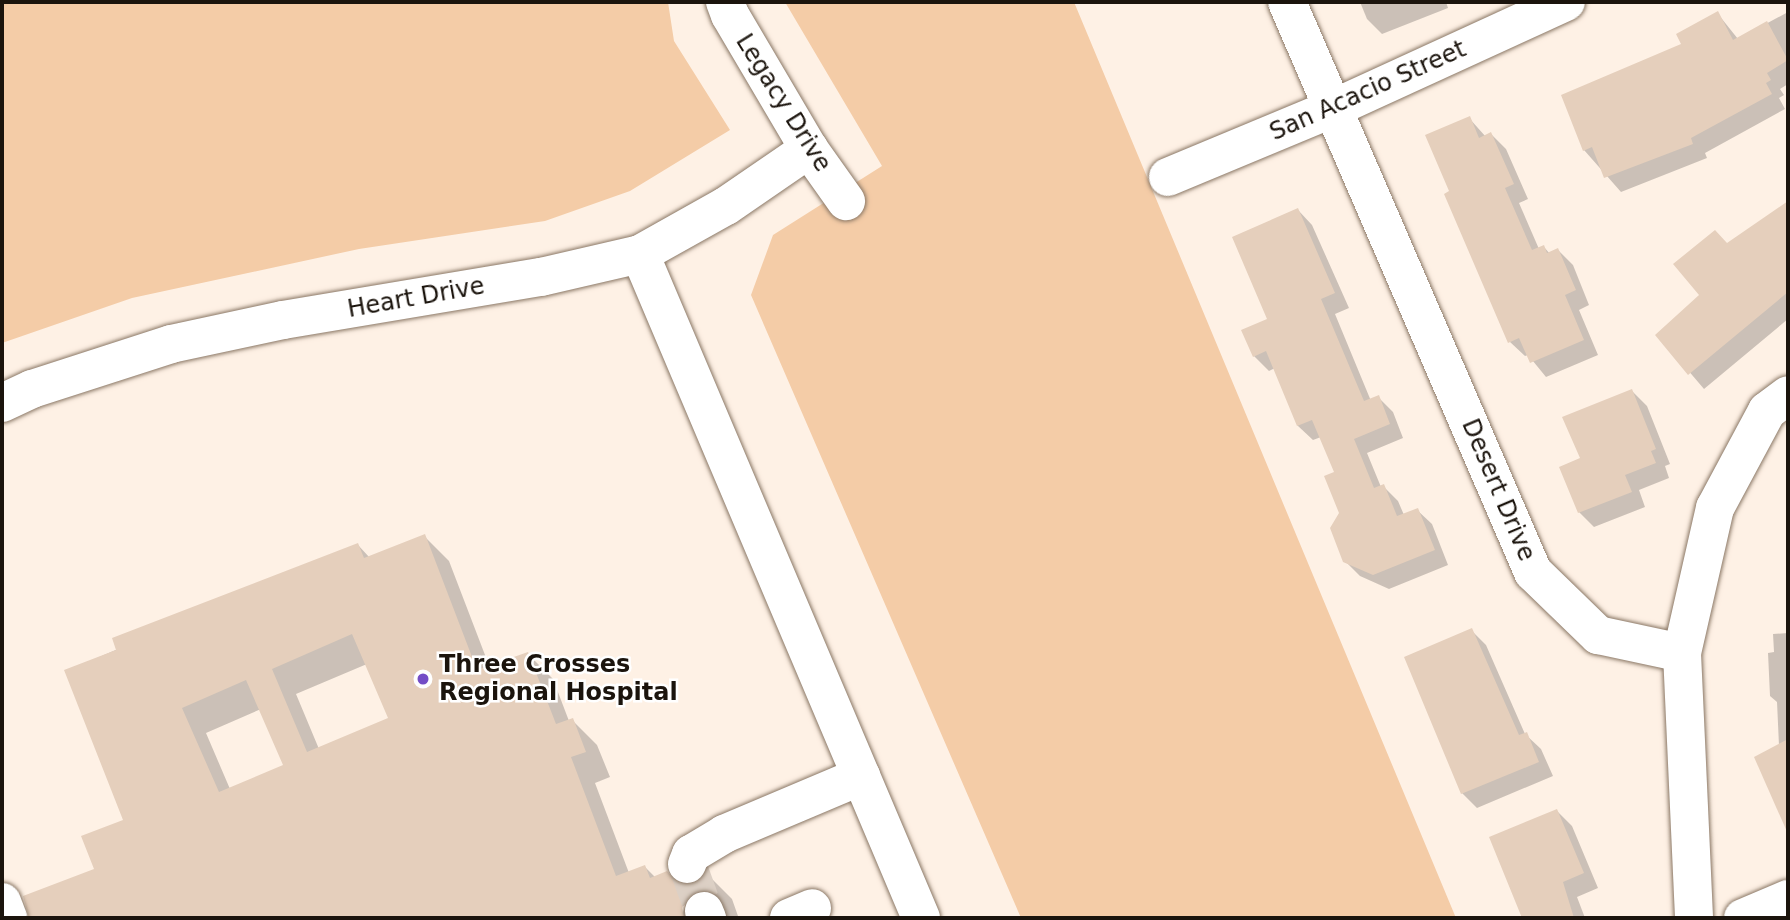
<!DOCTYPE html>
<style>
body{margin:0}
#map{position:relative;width:1790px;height:920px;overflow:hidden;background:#fef1e5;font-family:"DejaVu Sans",sans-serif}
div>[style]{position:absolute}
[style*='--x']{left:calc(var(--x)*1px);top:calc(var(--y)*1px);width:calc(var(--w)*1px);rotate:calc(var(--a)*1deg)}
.green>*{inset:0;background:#f4cca7}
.shadow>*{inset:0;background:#0003}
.building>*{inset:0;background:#e5cfbc}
.minor-tunnel>*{height:38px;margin-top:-19px;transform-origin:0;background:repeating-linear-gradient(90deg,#dcd0c5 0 38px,transparent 0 57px)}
.roads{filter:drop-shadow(0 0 2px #8a7765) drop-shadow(0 0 2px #8a7765)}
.minor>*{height:38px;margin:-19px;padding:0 19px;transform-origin:19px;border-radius:19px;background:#fff}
.dots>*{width:19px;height:19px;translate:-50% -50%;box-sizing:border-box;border:4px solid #fff;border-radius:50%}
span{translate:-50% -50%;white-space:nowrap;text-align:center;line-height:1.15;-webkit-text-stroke:5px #fff;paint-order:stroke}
.street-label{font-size:24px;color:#1b140d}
.poi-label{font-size:24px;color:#1b140d;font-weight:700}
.left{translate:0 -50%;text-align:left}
.frame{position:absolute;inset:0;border:4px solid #1b140d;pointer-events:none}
</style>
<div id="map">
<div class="green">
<div style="clip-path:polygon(2px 2px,668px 2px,674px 41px,730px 130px,630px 191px,545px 221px,359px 249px,132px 298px,2px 343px)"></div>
<div style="clip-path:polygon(785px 2px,1074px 2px,1456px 918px,1021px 918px,751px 295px,773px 235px,882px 166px)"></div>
</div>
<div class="shadow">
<div style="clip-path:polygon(1360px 2px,1446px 2px,1448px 8px,1382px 34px,1367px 19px)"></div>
<div style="clip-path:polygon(1788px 12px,1788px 84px,1780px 89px,1784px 95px,1779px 98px,1785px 109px,1705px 153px,1707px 158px,1621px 192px,1584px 150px,1718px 14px,1738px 39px)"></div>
<div style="clip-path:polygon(1469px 118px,1486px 137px,1491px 134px,1506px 149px,1528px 199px,1519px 203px,1539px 249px,1544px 247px,1550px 254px,1558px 250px,1573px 265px,1589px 305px,1579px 310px,1598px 355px,1546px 377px,1528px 355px,1525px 356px,1510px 342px,1451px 192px)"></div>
<div style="clip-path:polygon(1788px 203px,1788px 319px,1704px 389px,1658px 335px,1701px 296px,1728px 245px)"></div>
<div style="clip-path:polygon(1298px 210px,1312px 225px,1349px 308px,1335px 314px,1371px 401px,1378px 397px,1393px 412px,1403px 438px,1367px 453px,1381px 487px,1383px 486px,1398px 501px,1404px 515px,1417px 510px,1432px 524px,1448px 565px,1389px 589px,1360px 576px,1345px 561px,1336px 473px,1321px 437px,1313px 440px,1298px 426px,1275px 368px,1269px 371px,1254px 356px,1269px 320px)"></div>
<div style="clip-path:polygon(1632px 391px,1647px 406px,1670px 464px,1665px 466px,1669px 478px,1639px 490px,1645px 507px,1594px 527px,1579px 512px,1582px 459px)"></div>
<div style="clip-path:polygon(evenodd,424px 536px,449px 561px,490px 668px,528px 654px,553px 679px,569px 721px,572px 720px,597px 745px,610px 777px,595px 783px,629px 873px,645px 867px,656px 878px,690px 887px,701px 883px,708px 875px,732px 899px,738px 916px,30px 918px,30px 911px,96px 870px,125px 821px,67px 671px,358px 545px,370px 558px,424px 536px,367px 664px,390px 719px,319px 749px,296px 694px,367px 664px,424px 536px,261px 709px,285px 766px,230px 789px,206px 733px,261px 709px,424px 536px,684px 899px,688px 899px,681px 917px,678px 915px,684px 899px)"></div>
<div style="clip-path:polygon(1471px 630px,1486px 645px,1525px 734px,1541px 749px,1553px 776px,1477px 808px,1462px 793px)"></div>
<div style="clip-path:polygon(1788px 633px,1788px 829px,1756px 757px,1779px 746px,1777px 702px,1770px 696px,1768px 653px,1774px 652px,1773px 634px)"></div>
<div style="clip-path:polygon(1557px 811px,1572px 826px,1598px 888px,1577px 897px,1585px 918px,1524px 918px,1491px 838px)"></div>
</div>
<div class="building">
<div style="clip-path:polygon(1718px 11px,1733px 40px,1767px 21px,1788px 60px,1767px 73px,1771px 80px,1766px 83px,1772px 94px,1691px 138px,1693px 144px,1604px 178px,1592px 147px,1583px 151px,1561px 95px,1681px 44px,1676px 34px)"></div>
<div style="clip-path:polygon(1470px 116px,1479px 138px,1491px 132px,1514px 184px,1505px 188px,1532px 250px,1544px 245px,1547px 253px,1558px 248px,1576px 290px,1565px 295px,1584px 340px,1530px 363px,1519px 338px,1508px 343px,1444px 194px,1449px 191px,1425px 135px)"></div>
<div style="clip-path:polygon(1788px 201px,1788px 292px,1688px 375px,1655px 335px,1699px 295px,1673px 264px,1715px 230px,1727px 243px)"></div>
<div style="clip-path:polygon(1298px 208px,1335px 293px,1321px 299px,1364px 401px,1379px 395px,1390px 424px,1354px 439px,1374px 488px,1384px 484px,1397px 516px,1418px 508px,1435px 550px,1373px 575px,1343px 562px,1330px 528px,1339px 513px,1324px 476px,1334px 472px,1312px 420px,1297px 426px,1266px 351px,1253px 357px,1241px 330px,1267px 319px,1232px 237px)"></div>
<div style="clip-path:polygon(1632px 389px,1656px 449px,1651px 451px,1656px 463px,1625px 475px,1632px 492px,1578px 513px,1559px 467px,1580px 458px,1562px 417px)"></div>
<div style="clip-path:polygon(evenodd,425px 534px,477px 670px,528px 652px,556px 724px,573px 718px,586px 752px,571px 757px,616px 876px,645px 865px,650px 878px,667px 871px,678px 884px,689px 886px,700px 882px,707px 872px,715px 893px,696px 891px,687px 897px,682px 908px,684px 918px,29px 918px,23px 896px,94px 869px,81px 836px,123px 820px,64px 670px,116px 650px,112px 638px,358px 543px,364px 558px,425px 534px,352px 634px,388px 718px,307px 752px,272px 669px,352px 634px,425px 534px,246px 680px,283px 765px,219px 792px,182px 708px,246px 680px)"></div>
<div style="clip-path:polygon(1472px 628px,1519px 735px,1527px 732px,1539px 762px,1461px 794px,1404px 657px)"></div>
<div style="clip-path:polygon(1788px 739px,1788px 834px,1754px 757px)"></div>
<div style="clip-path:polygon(1557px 809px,1584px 873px,1563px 882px,1574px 918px,1522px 918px,1489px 837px)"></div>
</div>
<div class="minor-tunnel">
<div style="--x:687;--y:864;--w:50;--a:70.1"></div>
</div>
<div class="roads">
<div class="minor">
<div style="--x:725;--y:2;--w:14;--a:69"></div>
<div style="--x:730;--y:15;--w:156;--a:59.5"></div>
<div style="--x:809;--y:149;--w:64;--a:54.6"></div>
<div style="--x:1287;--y:2;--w:621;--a:66.66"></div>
<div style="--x:1533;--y:572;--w:91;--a:44.1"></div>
<div style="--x:1598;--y:635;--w:86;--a:12.1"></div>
<div style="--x:1682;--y:653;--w:265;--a:87.4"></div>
<div style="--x:1168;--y:177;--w:180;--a:-22.6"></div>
<div style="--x:1334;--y:108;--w:255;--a:-24.6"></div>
<div style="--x:640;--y:254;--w:721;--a:67.06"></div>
<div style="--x:2;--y:403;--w:33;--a:-25"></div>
<div style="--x:32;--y:389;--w:146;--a:-17.9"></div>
<div style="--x:171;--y:344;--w:115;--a:-12.1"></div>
<div style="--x:283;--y:320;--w:262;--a:-9.5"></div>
<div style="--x:541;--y:277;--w:102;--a:-13.1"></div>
<div style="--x:640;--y:254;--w:98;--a:-29.2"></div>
<div style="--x:726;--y:206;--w:101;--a:-34.5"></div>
<div style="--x:1682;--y:653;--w:149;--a:-77.2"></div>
<div style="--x:1715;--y:508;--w:110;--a:-61.8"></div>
<div style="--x:1767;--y:411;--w:26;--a:-37"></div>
<div style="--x:687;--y:864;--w:11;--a:-68"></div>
<div style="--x:691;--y:854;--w:39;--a:-31"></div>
<div style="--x:724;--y:834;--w:149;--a:-22.9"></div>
<div style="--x:2;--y:902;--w:17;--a:69"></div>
<div style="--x:704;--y:911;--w:8;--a:67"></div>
<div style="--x:789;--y:918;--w:25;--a:-23"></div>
<div style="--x:1743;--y:918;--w:49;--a:-22.9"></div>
</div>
</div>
<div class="dots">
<div style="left:423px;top:679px;background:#744dc6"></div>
</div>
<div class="street-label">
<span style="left:1368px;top:91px;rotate:-24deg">San Acacio Street</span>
<span style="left:783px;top:103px;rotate:58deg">Legacy Drive</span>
<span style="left:416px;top:298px;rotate:-10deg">Heart Drive</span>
<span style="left:1498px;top:490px;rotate:67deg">Desert Drive</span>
</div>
<div class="poi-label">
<span class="left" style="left:439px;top:679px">Three Crosses<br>Regional Hospital</span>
</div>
<div class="frame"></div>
</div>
